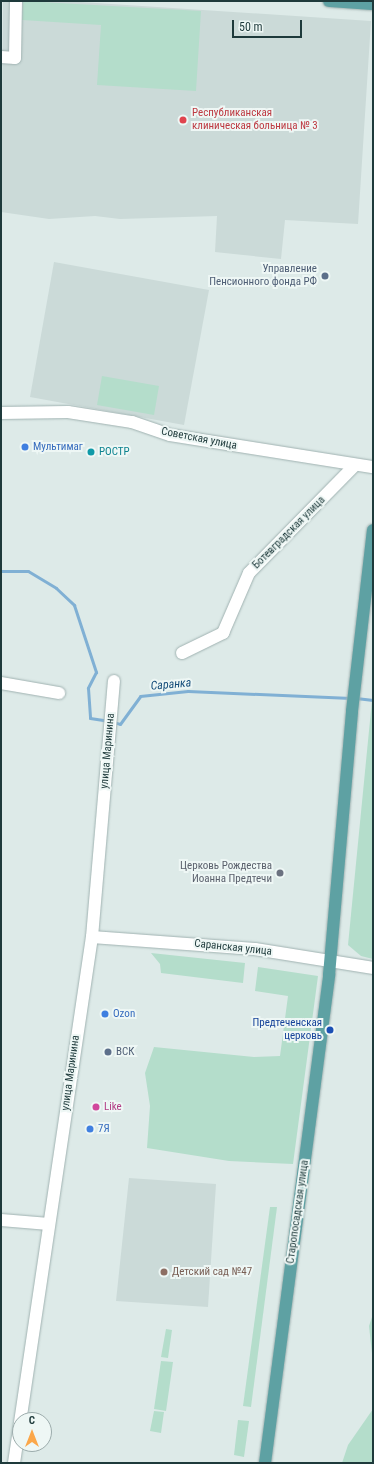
<!DOCTYPE html>
<meta charset="utf-8">
<style>
body{margin:0}
#map{position:relative;width:374px;height:1464px;overflow:hidden;background:#ddeae8;font-family:"Roboto Condensed",sans-serif}
div>[style]{position:absolute}
[style*='--x']{left:calc(var(--x)*1px);top:calc(var(--y)*1px);width:calc(var(--w)*1px);rotate:calc(var(--a)*1deg)}
.built>*{inset:0;background:#cbdad8}
.green>*{inset:0;background:#b4ddcb}
.stream>*{height:3px;margin:-1.5px;padding:0 1.5px;transform-origin:1.5px;border-radius:1.5px;background:#80b0d4}
.roads{filter:drop-shadow(0 0 1px #a0b2b1) drop-shadow(0 0 1px #a0b2b1)}
.minor>*{height:12px;margin:-6px;padding:0 6px;transform-origin:6px;border-radius:6px;background:#fff}
.major>*{height:12px;margin:-6px;padding:0 6px;transform-origin:6px;border-radius:6px;background:#5ea1a3}
.dots>*{width:11px;height:11px;translate:-50% -50%;box-sizing:border-box;border:2px solid #eef7f5;border-radius:50%}
span{translate:-50% -50%;white-space:nowrap;text-align:center;line-height:1.15;-webkit-text-stroke:4px #eef7f5;paint-order:stroke}
.health-label{font-size:11px;color:#be3a42}
.left{translate:0 -50%;text-align:left}
.service-label{font-size:11px;color:#4e5e75}
.right{translate:-100% -50%;text-align:right}
.street-label{font-size:11px;color:#1e3a3b}
.shop-label{font-size:11px;color:#366cbe}
.culture-label{font-size:11px;color:#0d838f}
.worship-label{font-size:11px;color:#5b616d}
.transit-label{font-size:11px;color:#164399}
.hotel-label{font-size:11px;color:#b23c85}
.education-label{font-size:11px;color:#785e54}
.water-label{font-size:12px;color:#154d7a;font-style:italic}
.frame{position:absolute;inset:0;border:2px solid #1e3a3b;pointer-events:none}
.north{position:absolute;left:12px;top:1412px;width:40px;height:40px;box-sizing:border-box;background:#eef7f5;border:1px solid #9babab;border-radius:50%;rotate:0deg;font-size:11px;font-weight:700;line-height:16px;text-align:center;color:#1e3a3b}
.north::after{content:'';display:block;margin:auto;width:14px;height:18px;background:#fba74a;clip-path:polygon(50% 0,100% 100%,50% 72%,0 100%)}
.scale{position:absolute;left:232px;top:20px;width:70px;height:18px;box-sizing:border-box;border:2px solid #1e3a3b;border-top:0;padding-left:5px;font-size:12px;line-height:14px;white-space:nowrap;color:#1e3a3b;-webkit-text-stroke:3px #eef7f5;paint-order:stroke}
</style>
<div id="map">
<div class="built">
<div style="clip-path:polygon(3px 1px,66px 1px,371px 21px,358px 224px,285px 220px,281px 259px,215px 252px,217px 216px,120px 219px,95px 216px,49px 219px,1px 212px)"></div>
<div style="clip-path:polygon(54px 262px,209px 290px,184px 425px,30px 397px)"></div>
<div style="clip-path:polygon(129px 1178px,216px 1184px,208px 1307px,116px 1301px)"></div>
</div>
<div class="green">
<div style="clip-path:polygon(23px 1px,201px 11px,196px 91px,97px 85px,101px 25px,22px 20px)"></div>
<div style="clip-path:polygon(102px 376px,159px 386px,154px 415px,97px 405px)"></div>
<div style="clip-path:polygon(373px 690px,373px 959px,361px 956px,348px 945px)"></div>
<div style="clip-path:polygon(151px 953px,245px 963px,243px 983px,161px 973px,160px 964px)"></div>
<div style="clip-path:polygon(258px 967px,318px 976px,293px 1164px,229px 1161px,147px 1148px,150px 1106px,145px 1073px,154px 1047px,254px 1057px,280px 1056px,288px 996px,255px 991px)"></div>
<div style="clip-path:polygon(270px 1207px,277px 1207px,251px 1407px,243px 1406px)"></div>
<div style="clip-path:polygon(373px 1314px,373px 1363px,369px 1326px)"></div>
<div style="clip-path:polygon(166px 1329px,172px 1330px,168px 1358px,161px 1357px)"></div>
<div style="clip-path:polygon(161px 1361px,173px 1362px,166px 1411px,154px 1409px)"></div>
<div style="clip-path:polygon(373px 1409px,373px 1463px,342px 1463px,348px 1445px)"></div>
<div style="clip-path:polygon(154px 1411px,164px 1412px,161px 1433px,150px 1431px)"></div>
<div style="clip-path:polygon(238px 1420px,249px 1421px,244px 1457px,234px 1455px)"></div>
</div>
<div class="stream">
<div style="--x:1;--y:571;--w:27;--a:0"></div>
<div style="--x:28;--y:571;--w:33;--a:31"></div>
<div style="--x:56;--y:588;--w:25;--a:43"></div>
<div style="--x:74;--y:605;--w:71;--a:71.8"></div>
<div style="--x:96;--y:672;--w:18;--a:117"></div>
<div style="--x:88;--y:688;--w:30;--a:86"></div>
<div style="--x:90;--y:718;--w:18;--a:9"></div>
<div style="--x:356;--y:698;--w:17;--a:7"></div>
<div style="--x:113;--y:722;--w:7;--a:16"></div>
<div style="--x:120;--y:724;--w:34;--a:-54"></div>
<div style="--x:140;--y:696;--w:48;--a:-5.9"></div>
<div style="--x:188;--y:691;--w:163;--a:2.5"></div>
</div>
<div class="roads">
<div class="minor">
<div style="--x:1;--y:57;--w:14;--a:4"></div>
<div style="--x:15;--y:58;--w:57;--a:-89"></div>
<div style="--x:1;--y:413;--w:67;--a:-0.9"></div>
<div style="--x:68;--y:412;--w:65;--a:8.9"></div>
<div style="--x:132;--y:422;--w:40;--a:18.9"></div>
<div style="--x:170;--y:435;--w:206;--a:9"></div>
<div style="--x:182;--y:653;--w:46;--a:-26"></div>
<div style="--x:223;--y:633;--w:65;--a:-66.6"></div>
<div style="--x:249;--y:573;--w:151;--a:-45.5"></div>
<div style="--x:1;--y:683;--w:59;--a:9.8"></div>
<div style="--x:92;--y:937;--w:163;--a:4.2"></div>
<div style="--x:255;--y:949;--w:120;--a:9.1"></div>
<div style="--x:1;--y:1220;--w:48;--a:4.8"></div>
<div style="--x:14;--y:1463;--w:532;--a:-81.57"></div>
<div style="--x:92;--y:937;--w:257;--a:-85.1"></div>
</div>
<div class="major">
<div style="--x:329;--y:1;--w:44;--a:3.9"></div>
<div style="--x:265;--y:1463;--w:492;--a:-82.5"></div>
<div style="--x:329;--y:975;--w:265;--a:-85"></div>
<div style="--x:352;--y:711;--w:182;--a:-83.4"></div>
</div>
</div>
<div class="dots">
<div style="left:183px;top:120px;background:#e0444e"></div>
<div style="left:325px;top:276px;background:#5c6f8a"></div>
<div style="left:25px;top:447px;background:#3f7fe0"></div>
<div style="left:91px;top:452px;background:#0f9aa8"></div>
<div style="left:280px;top:873px;background:#6b7280"></div>
<div style="left:105px;top:1014px;background:#3f7fe0"></div>
<div style="left:330px;top:1030px;background:#1a4fb4"></div>
<div style="left:108px;top:1052px;background:#5c6f8a"></div>
<div style="left:96px;top:1107px;background:#d1479c"></div>
<div style="left:90px;top:1129px;background:#3f7fe0"></div>
<div style="left:164px;top:1272px;background:#8d6e63"></div>
</div>
<div class="health-label">
<span class="left" style="left:192px;top:120px">Республиканская<br>клиническая больница № 3</span>
</div>
<div class="service-label">
<span class="right" style="left:317px;top:276px">Управление<br>Пенсионного фонда РФ</span>
<span class="left" style="left:116px;top:1052px">ВСК</span>
</div>
<div class="street-label">
<span style="left:199px;top:439px;rotate:11deg">Советская улица</span>
<span style="left:289px;top:533px;rotate:-45deg">Ботевградская улица</span>
<span style="left:108px;top:751px;rotate:-85deg">улица Маринина</span>
<span style="left:233px;top:948px;rotate:6deg">Саранская улица</span>
<span style="left:71px;top:1073px;rotate:-82deg">улица Маринина</span>
<span style="left:298px;top:1212px;rotate:-82deg">Старопосадская улица</span>
</div>
<div class="shop-label">
<span class="left" style="left:33px;top:447px">Мультимаг</span>
<span class="left" style="left:113px;top:1014px">Ozon</span>
<span class="left" style="left:98px;top:1129px">7Я</span>
</div>
<div class="culture-label">
<span class="left" style="left:99px;top:452px">РОСТР</span>
</div>
<div class="worship-label">
<span class="right" style="left:272px;top:873px">Церковь Рождества<br>Иоанна Предтечи</span>
</div>
<div class="transit-label">
<span class="right" style="left:322px;top:1030px">Предтеченская<br>церковь</span>
</div>
<div class="hotel-label">
<span class="left" style="left:104px;top:1107px">Like</span>
</div>
<div class="education-label">
<span class="left" style="left:172px;top:1272px">Детский сад №47</span>
</div>
<div class="water-label">
<span style="left:171px;top:685px;rotate:-5deg">Саранка</span>
</div>
<div class="frame"></div>
<div class="north">С</div>
<div class="scale">50 m</div>
</div>
